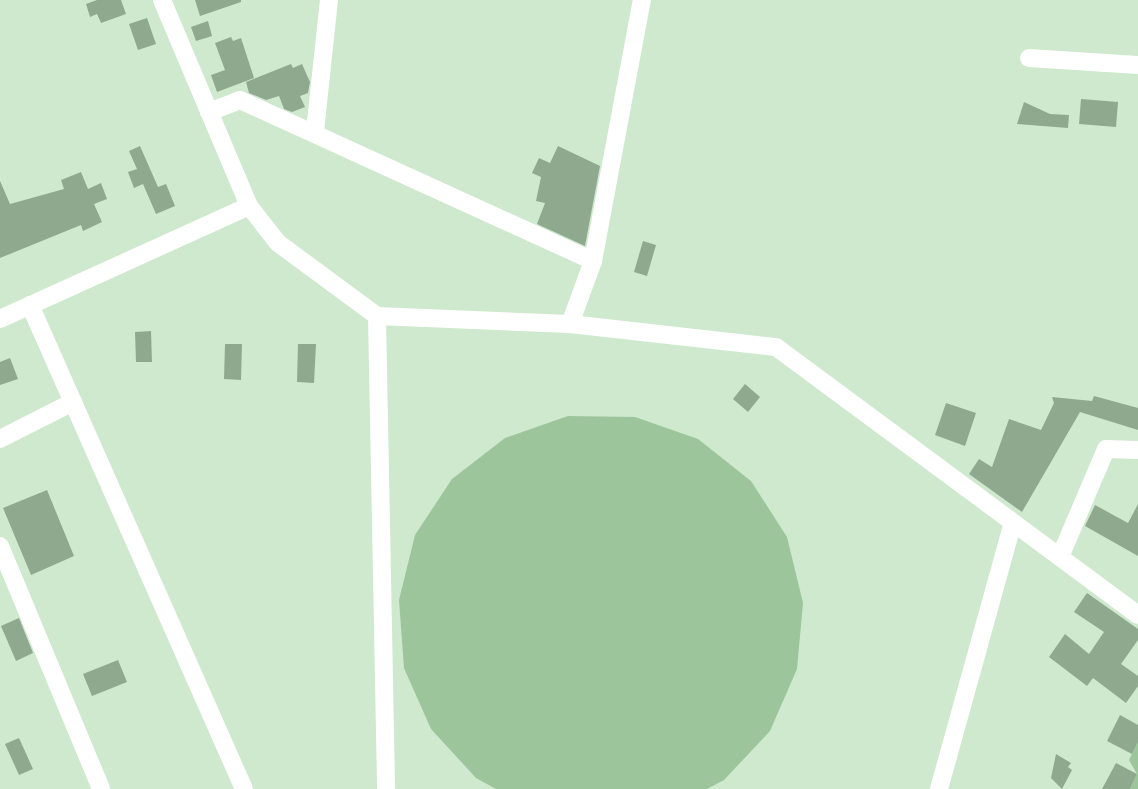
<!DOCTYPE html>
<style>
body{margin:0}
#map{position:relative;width:1138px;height:789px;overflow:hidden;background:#cee9cd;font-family:Inter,sans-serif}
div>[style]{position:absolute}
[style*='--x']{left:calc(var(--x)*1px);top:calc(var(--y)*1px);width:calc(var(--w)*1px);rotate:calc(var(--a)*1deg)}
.green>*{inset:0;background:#9dc59c}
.building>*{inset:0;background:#8fa98f}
.street>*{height:18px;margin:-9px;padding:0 9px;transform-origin:9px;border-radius:9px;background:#fff}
span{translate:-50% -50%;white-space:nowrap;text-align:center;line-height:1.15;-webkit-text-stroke:4.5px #fff;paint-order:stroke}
</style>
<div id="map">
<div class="green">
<div style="clip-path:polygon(568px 416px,635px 417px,698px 439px,751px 481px,787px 537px,803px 603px,797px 669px,770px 731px,724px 780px,707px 789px,496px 789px,476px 778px,431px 729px,404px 668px,399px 600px,415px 535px,452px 479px,505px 438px)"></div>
<div style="clip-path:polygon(1138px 742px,1138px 789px,1130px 789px,1137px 774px,1129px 760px)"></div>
</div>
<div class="building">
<div style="clip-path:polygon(97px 0,121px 0,126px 14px,101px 23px,97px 14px,90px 17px,86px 4px)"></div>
<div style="clip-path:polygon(195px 0,241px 0,241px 2px,200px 16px)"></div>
<div style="clip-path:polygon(147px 18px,156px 44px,138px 50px,129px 24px)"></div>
<div style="clip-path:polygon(208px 21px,212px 36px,196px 41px,191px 27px)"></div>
<div style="clip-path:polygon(231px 37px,233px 41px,241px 38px,254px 78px,217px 92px,211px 75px,225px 70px,215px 43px)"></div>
<div style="clip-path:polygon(291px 64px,293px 68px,302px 64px,310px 82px,308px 93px,300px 96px,305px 107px,292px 112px,284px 109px,279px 96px,266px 100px,249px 93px,246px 82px)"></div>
<div style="clip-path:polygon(1081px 99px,1118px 102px,1116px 127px,1079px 124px)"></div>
<div style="clip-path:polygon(1024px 102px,1050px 114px,1069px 115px,1068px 128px,1017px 124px)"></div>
<div style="clip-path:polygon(140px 146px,158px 187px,166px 184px,175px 206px,156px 214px,143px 184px,134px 188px,128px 172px,137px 169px,129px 151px)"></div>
<div style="clip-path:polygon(558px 146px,600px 166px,585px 246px,537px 224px,545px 203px,536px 201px,541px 177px,532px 173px,539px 158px,550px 163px)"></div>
<div style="clip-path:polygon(81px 172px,88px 189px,101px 183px,107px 199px,94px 204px,102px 222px,83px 231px,81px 225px,0 258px,0 181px,10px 204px,64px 189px,61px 180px)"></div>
<div style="clip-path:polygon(643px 241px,656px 245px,647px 276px,634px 272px)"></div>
<div style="clip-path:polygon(151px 331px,152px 362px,136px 362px,135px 332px)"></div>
<div style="clip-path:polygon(225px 344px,242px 344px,241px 380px,224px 379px)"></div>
<div style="clip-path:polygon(298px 344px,316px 344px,314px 383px,297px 382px)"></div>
<div style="clip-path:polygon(10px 358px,18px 379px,0 385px,0 362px)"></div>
<div style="clip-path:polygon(745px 384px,760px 397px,748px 412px,733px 399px)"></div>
<div style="clip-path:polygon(1094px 396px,1138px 408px,1138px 430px,1080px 412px,1022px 512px,969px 474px,979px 459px,992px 467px,1009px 419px,1041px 430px,1054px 403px,1052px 397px,1092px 401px)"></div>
<div style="clip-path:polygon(946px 403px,976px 413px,965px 446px,935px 435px)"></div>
<div style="clip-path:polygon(47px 490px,74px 556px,31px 575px,3px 508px)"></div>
<div style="clip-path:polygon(1138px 504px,1138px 556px,1085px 526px,1095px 505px,1128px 523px)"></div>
<div style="clip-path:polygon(1087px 593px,1138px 629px,1138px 640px,1121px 664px,1138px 676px,1138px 686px,1126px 703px,1093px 678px,1087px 686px,1049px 657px,1065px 634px,1089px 654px,1104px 632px,1074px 612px)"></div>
<div style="clip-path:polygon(19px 618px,33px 653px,16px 661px,1px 626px)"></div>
<div style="clip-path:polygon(118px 660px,127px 682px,92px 696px,83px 674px)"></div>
<div style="clip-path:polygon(1120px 715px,1138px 725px,1138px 742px,1132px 754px,1107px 741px)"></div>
<div style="clip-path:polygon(19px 738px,33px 769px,19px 775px,5px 744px)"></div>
<div style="clip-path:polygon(1056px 754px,1071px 763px,1068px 767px,1072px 770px,1062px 789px,1051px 778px)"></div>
<div style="clip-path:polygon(1116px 763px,1137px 774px,1130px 789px,1102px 789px)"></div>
</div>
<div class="street">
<div style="--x:162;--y:0;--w:224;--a:67.1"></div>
<div style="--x:249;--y:206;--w:47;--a:51.9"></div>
<div style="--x:278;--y:243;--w:123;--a:36.4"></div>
<div style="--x:377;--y:316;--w:193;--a:2.4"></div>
<div style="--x:570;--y:324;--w:207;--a:6.4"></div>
<div style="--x:776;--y:347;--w:450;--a:36.5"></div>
<div style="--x:1029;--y:58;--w:109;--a:3.7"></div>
<div style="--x:209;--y:112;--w:33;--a:-21"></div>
<div style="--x:240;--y:100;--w:388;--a:24.5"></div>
<div style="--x:315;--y:131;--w:132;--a:-83.9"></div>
<div style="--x:30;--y:305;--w:529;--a:66.15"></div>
<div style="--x:377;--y:316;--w:473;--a:88.9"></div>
<div style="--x:0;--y:319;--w:273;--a:-24.4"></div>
<div style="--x:570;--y:324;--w:67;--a:-69.9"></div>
<div style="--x:593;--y:261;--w:266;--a:-79.4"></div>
<div style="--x:0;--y:439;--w:82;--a:-26.9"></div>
<div style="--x:0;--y:546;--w:263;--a:67.4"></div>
<div style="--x:1060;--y:557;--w:117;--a:-66.9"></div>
<div style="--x:1106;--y:449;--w:32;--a:2"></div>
<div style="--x:939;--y:789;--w:276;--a:-74.5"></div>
</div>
</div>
